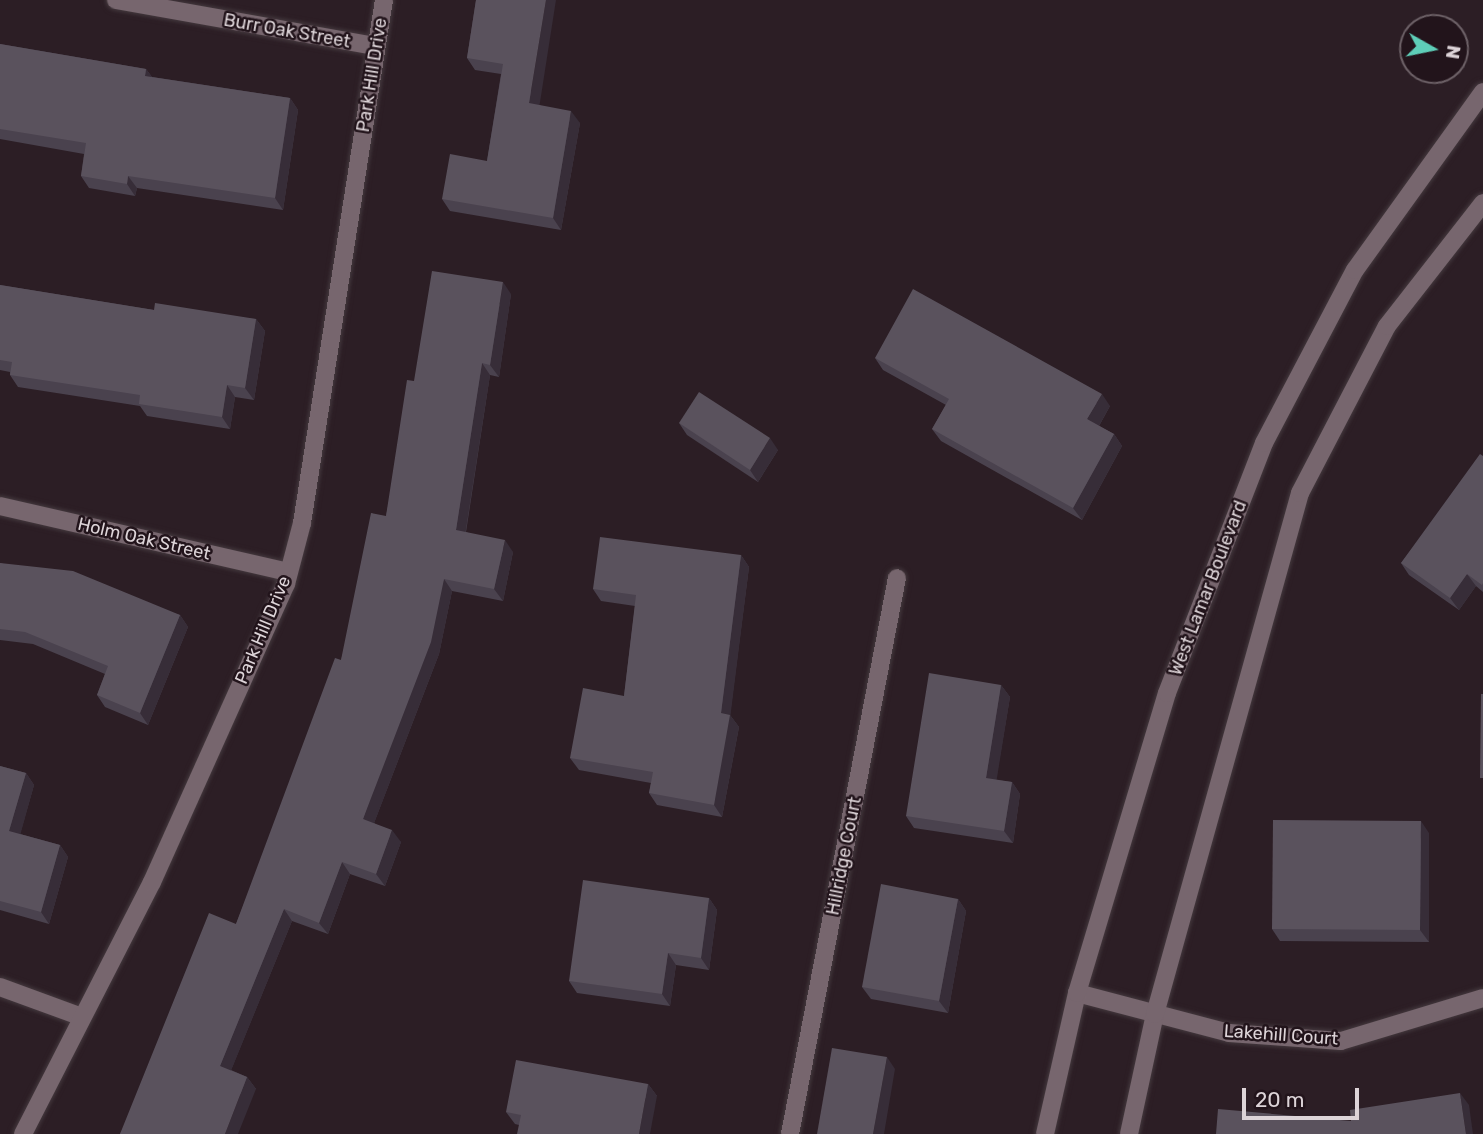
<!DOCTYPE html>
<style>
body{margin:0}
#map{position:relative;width:1483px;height:1134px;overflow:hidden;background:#2c1e25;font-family:Rubik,sans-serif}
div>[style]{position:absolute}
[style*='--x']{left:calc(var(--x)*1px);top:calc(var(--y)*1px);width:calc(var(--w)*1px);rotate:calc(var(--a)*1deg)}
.roads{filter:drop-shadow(0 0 2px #44393e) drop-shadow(0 0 2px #44393e)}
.street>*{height:18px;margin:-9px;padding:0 9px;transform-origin:9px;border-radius:9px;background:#77666e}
.secondary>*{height:18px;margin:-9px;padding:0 9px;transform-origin:9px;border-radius:9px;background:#77666e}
.wall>*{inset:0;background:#4a424e}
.shaded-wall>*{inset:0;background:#372d38}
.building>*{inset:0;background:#5a525d}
span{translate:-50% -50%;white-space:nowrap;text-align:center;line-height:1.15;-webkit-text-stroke:5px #22141b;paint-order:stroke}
.street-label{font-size:18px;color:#ddd4d8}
.north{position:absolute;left:1399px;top:14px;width:70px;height:70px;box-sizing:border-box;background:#22141b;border:2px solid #6d6167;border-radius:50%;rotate:99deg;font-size:19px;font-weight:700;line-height:28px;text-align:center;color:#ddd4d8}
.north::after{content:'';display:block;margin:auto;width:24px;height:32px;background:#5eceb8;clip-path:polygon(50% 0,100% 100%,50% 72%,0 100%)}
.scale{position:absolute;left:1242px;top:1088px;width:117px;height:32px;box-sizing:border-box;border:4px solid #ddd4d8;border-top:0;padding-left:9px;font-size:21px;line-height:24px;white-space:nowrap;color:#ddd4d8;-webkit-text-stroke:5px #22141b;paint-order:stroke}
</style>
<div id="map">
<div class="roads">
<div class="street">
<div style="--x:116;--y:0;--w:263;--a:10.1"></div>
<div style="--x:0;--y:506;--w:295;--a:12.9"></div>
<div style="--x:0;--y:987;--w:87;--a:20.1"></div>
<div style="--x:1077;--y:993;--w:157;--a:14.7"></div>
<div style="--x:1229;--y:1033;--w:112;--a:4.1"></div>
<div style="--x:1341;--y:1041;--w:148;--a:-16.8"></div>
<div style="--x:23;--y:1134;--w:283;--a:-62.9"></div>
<div style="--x:152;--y:882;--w:327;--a:-65.8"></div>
<div style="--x:286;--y:584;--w:63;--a:-75.3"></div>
<div style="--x:302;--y:523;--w:529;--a:-81.09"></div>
<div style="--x:790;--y:1134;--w:566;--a:-79.11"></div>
</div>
<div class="secondary">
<div style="--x:1045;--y:1134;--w:145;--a:-77.2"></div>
<div style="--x:1077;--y:993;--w:313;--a:-73.3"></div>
<div style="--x:1167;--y:693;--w:268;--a:-68.8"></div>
<div style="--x:1264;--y:443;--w:195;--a:-62.3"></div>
<div style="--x:1355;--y:270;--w:219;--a:-54.3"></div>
<div style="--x:1129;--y:1134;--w:123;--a:-77.8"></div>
<div style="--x:1155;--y:1014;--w:541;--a:-74.45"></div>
<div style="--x:1300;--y:493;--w:188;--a:-62.5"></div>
<div style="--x:1387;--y:326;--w:156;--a:-52"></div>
</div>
</div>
<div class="wall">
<div style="clip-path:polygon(476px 0,539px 105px,580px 123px,561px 230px,450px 211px,442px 199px,487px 161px,501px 74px,475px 70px,467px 58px)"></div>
<div style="clip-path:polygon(0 44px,146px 69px,152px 77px,290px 98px,298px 110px,283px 210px,137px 188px,135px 196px,89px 188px,81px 176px,84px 154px,0 139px)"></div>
<div style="clip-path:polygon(0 285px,154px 310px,256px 319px,265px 331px,254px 400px,235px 397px,230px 429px,147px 416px,140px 406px,18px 387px,10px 375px,10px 372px,0 370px)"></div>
<div style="clip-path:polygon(511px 294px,499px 377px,490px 375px,466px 532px,513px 552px,503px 601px,452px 591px,439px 654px,374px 823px,401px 842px,385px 886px,350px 874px,328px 934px,292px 921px,231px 1070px,247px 1077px,256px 1089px,120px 1134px,236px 924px,341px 660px,386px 516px,414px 381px)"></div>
<div style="clip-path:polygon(875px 358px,1110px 406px,1099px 426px,1114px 434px,1122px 446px,1082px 520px,941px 441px,932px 429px,946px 405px,883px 370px)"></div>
<div style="clip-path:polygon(679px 423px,778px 450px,758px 482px,687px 435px)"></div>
<div style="clip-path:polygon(1483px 456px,1483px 592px,1476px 586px,1459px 610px,1409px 575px,1401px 563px)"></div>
<div style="clip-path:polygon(741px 555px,749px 567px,730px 715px,739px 727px,722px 817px,657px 805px,649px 793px,651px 783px,579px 770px,570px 758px,624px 696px,635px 606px,601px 601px,593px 589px)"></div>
<div style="clip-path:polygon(0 563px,180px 615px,188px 627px,148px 725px,105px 707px,97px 695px,105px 674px,33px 644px,0 640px)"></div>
<div style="clip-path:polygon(1001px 685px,1010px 697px,996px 780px,1012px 782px,1020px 794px,1013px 843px,914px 828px,906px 816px)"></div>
<div style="clip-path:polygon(0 766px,26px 773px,34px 785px,20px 834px,60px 845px,68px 857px,49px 924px,0 910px)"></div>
<div style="clip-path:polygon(1429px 833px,1429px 942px,1280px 941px,1272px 929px)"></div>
<div style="clip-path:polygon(709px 898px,717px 910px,709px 970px,676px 965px,670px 1006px,577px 993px,569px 981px)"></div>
<div style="clip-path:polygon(958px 899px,966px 911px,948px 1013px,871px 999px,862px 987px)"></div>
<div style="clip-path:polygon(648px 1084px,657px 1096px,519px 1125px,515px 1124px,506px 1112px)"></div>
</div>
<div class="shaded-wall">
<div style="clip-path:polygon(546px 0,556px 0,538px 115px,529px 103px)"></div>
<div style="clip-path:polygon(146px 69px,155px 81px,145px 76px)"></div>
<div style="clip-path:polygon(290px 98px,298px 110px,283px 210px,275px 198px)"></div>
<div style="clip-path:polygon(571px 111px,580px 123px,561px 230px,553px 218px)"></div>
<div style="clip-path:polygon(128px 176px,137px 188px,135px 196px,127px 184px)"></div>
<div style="clip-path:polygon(503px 282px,511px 294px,499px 377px,490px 365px)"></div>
<div style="clip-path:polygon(256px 319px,265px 331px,254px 400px,245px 388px)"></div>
<div style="clip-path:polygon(482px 363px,490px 375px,464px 542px,456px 530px)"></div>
<div style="clip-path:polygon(227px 385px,235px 397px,230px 429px,222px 417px)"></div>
<div style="clip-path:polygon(1102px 394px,1110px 406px,1096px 431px,1087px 419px)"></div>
<div style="clip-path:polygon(1114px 434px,1122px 446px,1082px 520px,1073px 508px)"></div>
<div style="clip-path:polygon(770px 438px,778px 450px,758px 482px,750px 470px)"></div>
<div style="clip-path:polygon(505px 540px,513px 552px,503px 601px,494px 589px)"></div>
<div style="clip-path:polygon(741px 555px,749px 567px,730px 719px,730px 715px,739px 727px,722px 817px,714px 805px,721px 713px)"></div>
<div style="clip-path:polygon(1467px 574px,1476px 586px,1459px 610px,1450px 598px)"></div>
<div style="clip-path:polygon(444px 579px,452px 591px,439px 654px,371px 831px,363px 819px)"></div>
<div style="clip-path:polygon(180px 615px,188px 627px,148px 725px,140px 713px)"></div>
<div style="clip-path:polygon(1001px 685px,1010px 697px,995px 790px,986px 778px)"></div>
<div style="clip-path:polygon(26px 773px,34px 785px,18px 843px,9px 831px)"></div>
<div style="clip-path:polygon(1012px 782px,1020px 794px,1013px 843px,1004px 831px)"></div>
<div style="clip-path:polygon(1421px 821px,1429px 833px,1429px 942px,1420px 930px)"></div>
<div style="clip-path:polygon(392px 830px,401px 842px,385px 886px,376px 874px)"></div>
<div style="clip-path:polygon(60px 845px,68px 857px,49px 924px,41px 912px)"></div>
<div style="clip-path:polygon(342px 862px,350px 874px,328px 934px,319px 923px)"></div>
<div style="clip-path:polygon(709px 898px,717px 910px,709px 970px,701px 958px)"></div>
<div style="clip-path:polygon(958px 899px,966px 911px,948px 1013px,939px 1001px)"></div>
<div style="clip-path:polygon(284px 909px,292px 921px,228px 1078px,220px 1066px)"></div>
<div style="clip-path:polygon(668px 953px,676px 965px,670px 1006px,662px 994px)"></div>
<div style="clip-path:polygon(887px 1057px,895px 1069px,884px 1134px,873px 1134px)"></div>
<div style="clip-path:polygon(247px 1077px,256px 1089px,238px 1134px,225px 1134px)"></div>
<div style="clip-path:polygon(648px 1084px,657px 1096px,650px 1134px,639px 1134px)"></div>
<div style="clip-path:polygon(1460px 1093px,1469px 1105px,1473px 1134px,1466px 1134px)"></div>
</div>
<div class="building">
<div style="clip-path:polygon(476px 0,546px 0,529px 103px,571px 111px,553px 218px,442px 199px,450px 154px,487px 161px,503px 64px,467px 58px)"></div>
<div style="clip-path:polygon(0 44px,146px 69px,145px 76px,290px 98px,275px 198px,128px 176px,127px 184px,81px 176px,86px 143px,0 129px)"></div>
<div style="clip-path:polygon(432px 271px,503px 282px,490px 365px,482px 363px,456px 530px,505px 540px,494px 589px,444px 579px,431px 642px,363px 819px,392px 830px,376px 874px,342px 862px,319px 923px,284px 909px,220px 1066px,247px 1077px,225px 1134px,120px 1134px,209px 913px,236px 924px,335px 658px,341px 660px,371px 513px,386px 516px,407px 380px,414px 381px)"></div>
<div style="clip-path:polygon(0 285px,154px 310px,155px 303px,256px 319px,245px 388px,227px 385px,222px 417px,139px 404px,140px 395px,10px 375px,12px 362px,0 360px)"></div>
<div style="clip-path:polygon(913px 289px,1102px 394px,1087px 419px,1114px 434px,1073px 508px,932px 429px,949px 399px,875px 358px)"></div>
<div style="clip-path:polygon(699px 392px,770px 438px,750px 470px,679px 423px)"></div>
<div style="clip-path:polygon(1480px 454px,1483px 456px,1483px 583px,1482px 585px,1467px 574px,1450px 598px,1401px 563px)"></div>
<div style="clip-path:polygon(600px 537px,741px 555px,721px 713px,730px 715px,714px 805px,649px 793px,653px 772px,570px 758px,583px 688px,624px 696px,636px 595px,593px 589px)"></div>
<div style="clip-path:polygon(0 563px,73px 571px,180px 615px,140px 713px,97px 695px,108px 666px,25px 632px,0 629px)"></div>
<div style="clip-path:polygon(929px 673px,1001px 685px,986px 778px,1012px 782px,1004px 831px,906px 816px)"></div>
<div style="clip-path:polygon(1481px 694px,1483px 694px,1483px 778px,1480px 778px)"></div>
<div style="clip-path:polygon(0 766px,26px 773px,9px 831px,60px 845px,41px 912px,0 901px)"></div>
<div style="clip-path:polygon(1273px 820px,1421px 821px,1420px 930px,1272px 929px)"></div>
<div style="clip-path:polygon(583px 880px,709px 898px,701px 958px,668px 953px,662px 994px,569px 981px)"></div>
<div style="clip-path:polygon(881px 884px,958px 899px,939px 1001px,862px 987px)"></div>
<div style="clip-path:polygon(832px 1048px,887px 1057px,873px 1134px,817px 1134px)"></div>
<div style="clip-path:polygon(516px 1060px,648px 1084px,639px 1134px,517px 1134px,521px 1115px,506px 1112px)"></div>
<div style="clip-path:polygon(1460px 1093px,1466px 1134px,1216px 1134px,1218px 1109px,1351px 1121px,1350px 1110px)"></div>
</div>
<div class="street-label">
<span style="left:287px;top:31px;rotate:10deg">Burr Oak Street</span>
<span style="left:372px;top:75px;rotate:-81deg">Park Hill Drive</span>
<span style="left:144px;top:539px;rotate:13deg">Holm Oak Street</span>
<span style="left:1208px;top:588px;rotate:-69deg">West Lamar Boulevard</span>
<span style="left:263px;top:630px;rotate:-67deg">Park Hill Drive</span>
<span style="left:844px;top:856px;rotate:-79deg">Hillridge Court</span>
<span style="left:1281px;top:1035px;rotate:4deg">Lakehill Court</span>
</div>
<div class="north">N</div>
<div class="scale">20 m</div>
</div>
